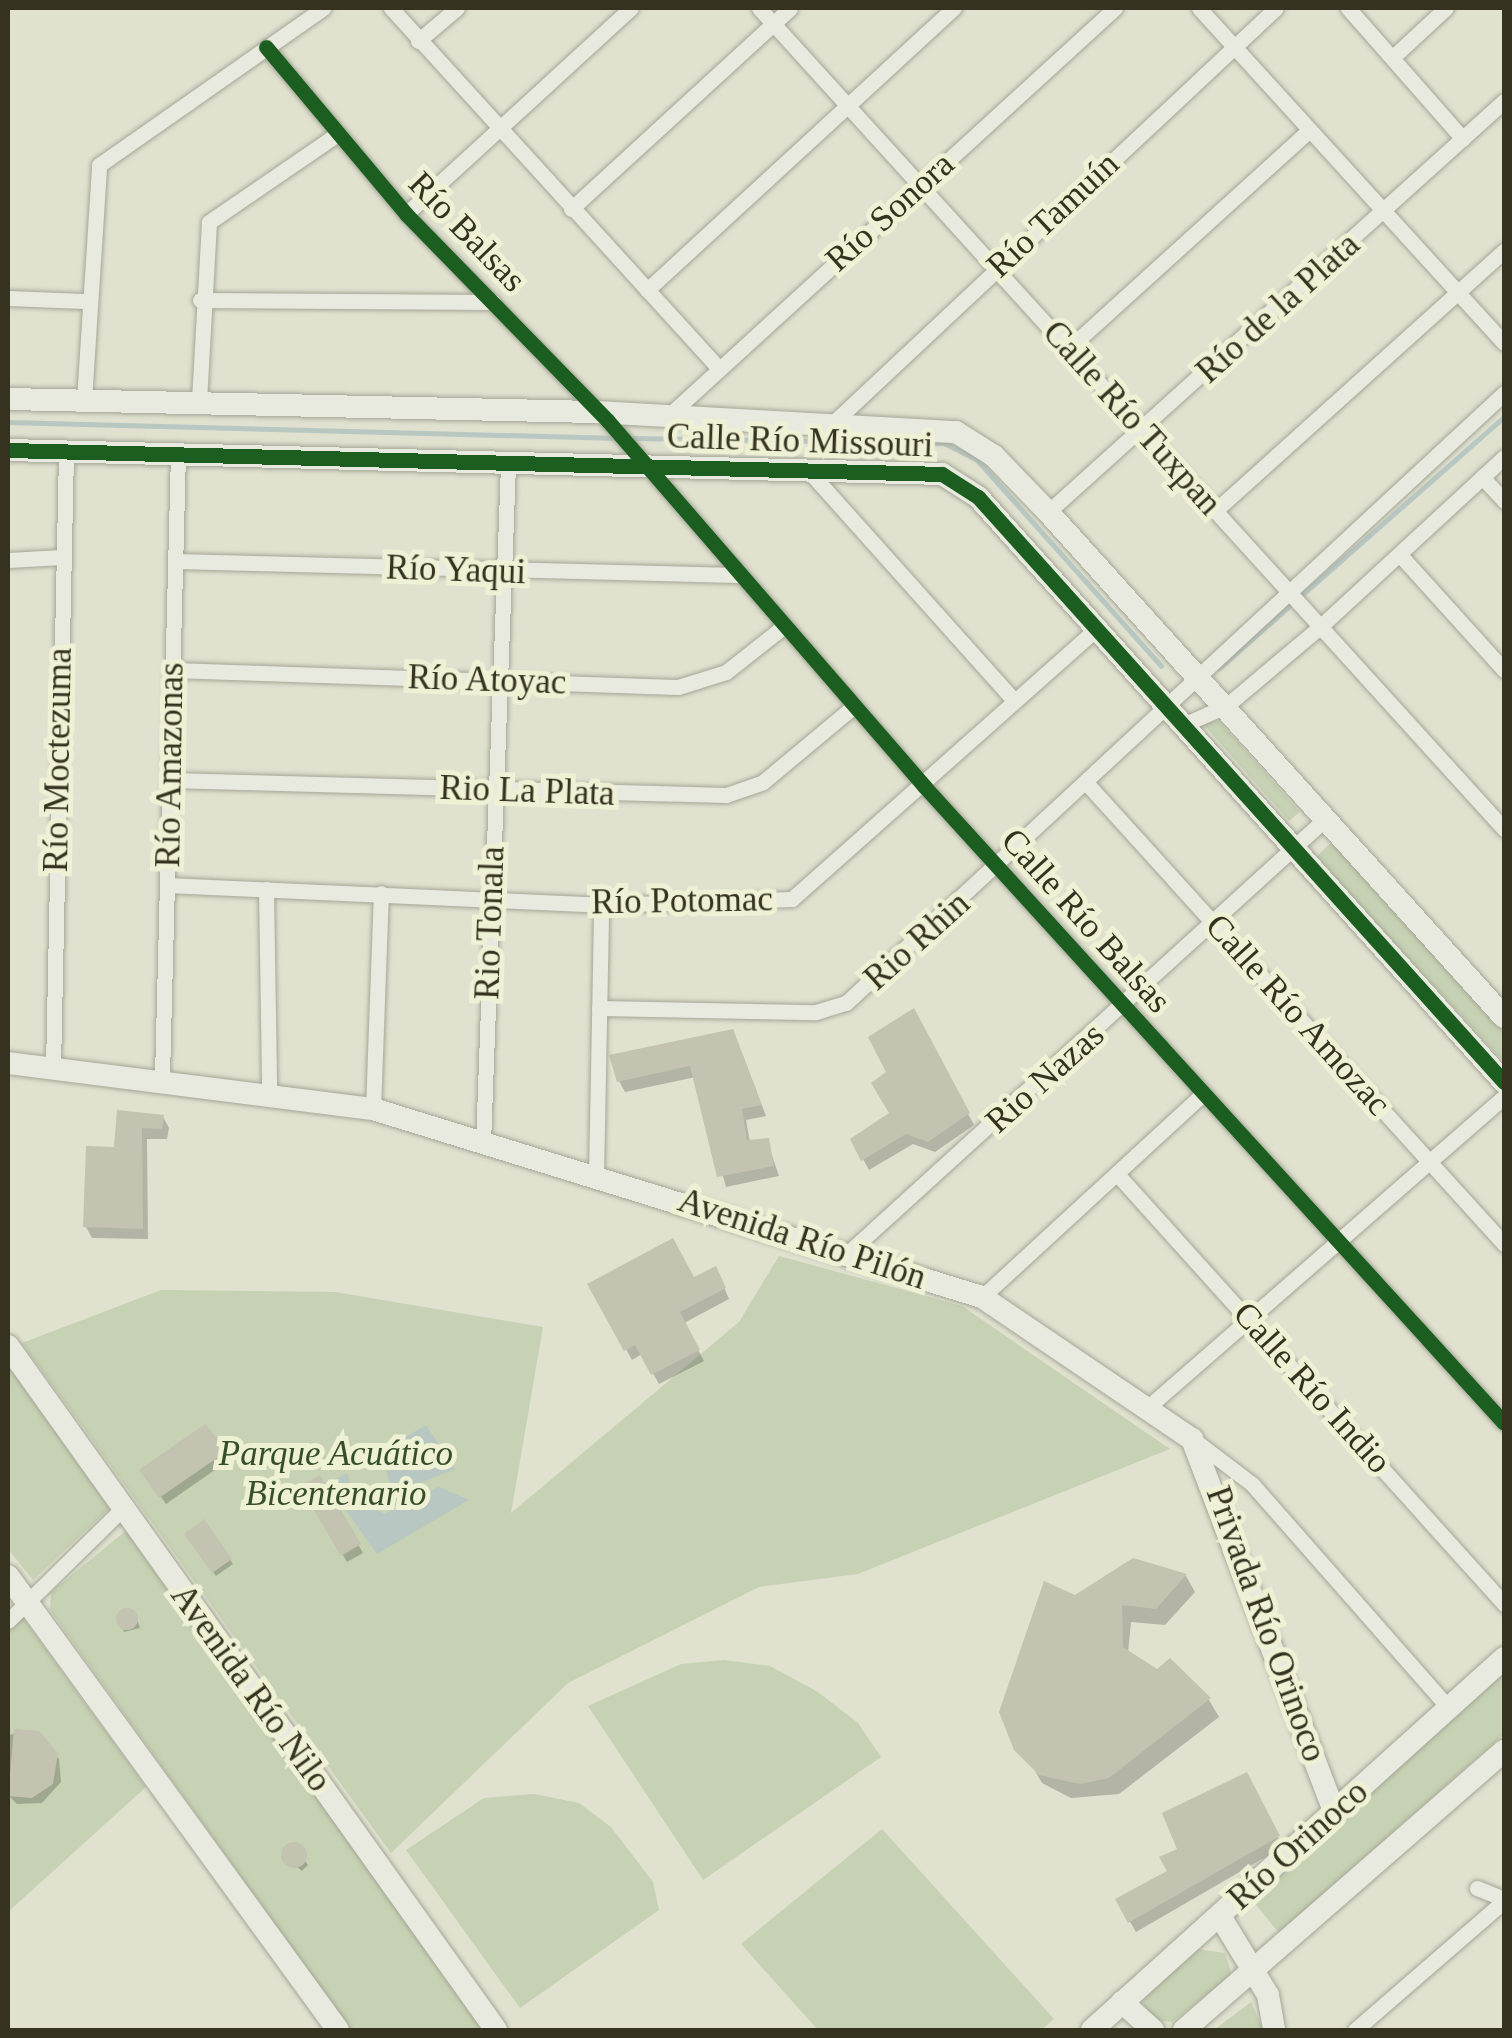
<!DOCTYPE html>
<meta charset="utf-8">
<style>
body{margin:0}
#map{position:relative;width:1512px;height:2038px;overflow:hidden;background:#e0e1cf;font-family:"Times New Roman",serif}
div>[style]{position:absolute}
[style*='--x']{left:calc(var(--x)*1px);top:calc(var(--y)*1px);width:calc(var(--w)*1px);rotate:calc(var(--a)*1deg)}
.green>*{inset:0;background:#c6d2b3}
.water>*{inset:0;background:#b8c7c2}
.shadow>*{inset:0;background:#0003}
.stream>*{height:5px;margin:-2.5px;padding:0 2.5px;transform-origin:2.5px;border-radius:2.5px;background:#b8c7c2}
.building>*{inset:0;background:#c4c2b0}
.round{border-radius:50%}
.roads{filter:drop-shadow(0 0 2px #a6a697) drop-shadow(0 0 2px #a6a697)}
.street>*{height:15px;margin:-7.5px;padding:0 7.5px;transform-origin:7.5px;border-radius:7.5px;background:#e9eadf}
.secondary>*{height:22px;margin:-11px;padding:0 11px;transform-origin:11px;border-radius:11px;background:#e9eadf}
.cycleway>*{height:15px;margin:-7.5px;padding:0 7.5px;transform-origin:7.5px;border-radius:7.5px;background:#1b5e20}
span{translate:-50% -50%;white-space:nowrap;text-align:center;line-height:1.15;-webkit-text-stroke:10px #eff1d5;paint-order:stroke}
.street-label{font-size:35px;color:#353220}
.park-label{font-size:35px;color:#374f29;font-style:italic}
.frame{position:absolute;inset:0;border:10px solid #353220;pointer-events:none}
</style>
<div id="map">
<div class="green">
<div style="clip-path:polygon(1219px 721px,1300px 812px,1289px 821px,1202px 723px)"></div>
<div style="clip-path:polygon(1333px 841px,1504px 1032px,1504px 1062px,1316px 857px)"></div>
<div style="clip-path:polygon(779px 1256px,962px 1306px,1170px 1449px,858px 1574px,759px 1587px,568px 1683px,391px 1853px,22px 1343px,161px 1290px,335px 1292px,543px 1327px,511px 1513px,739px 1322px)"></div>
<div style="clip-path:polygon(8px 1354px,112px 1506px,33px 1580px,8px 1549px)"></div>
<div style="clip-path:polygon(128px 1529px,486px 2030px,351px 2030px,50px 1610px,51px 1592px)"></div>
<div style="clip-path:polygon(20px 1614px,146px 1787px,8px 1912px,8px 1626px)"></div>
<div style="clip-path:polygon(724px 1660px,770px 1666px,818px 1692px,858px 1723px,881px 1757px,703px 1880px,588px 1706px,681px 1664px)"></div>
<div style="clip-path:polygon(1504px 1672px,1504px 1734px,1279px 1933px,1253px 1901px)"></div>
<div style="clip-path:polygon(534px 1794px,579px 1803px,611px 1827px,653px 1882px,659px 1910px,520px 2008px,406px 1850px,484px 1798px)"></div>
<div style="clip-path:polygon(882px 1829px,1054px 2019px,1041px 2030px,818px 2030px,741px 1944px)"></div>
<div style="clip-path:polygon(1197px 1949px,1225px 1953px,1232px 1975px,1172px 2022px,1151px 2019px,1143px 2002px,1150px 1989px)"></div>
<div style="clip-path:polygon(1251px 2002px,1263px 2030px,1214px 2030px)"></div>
</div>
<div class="water">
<div style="clip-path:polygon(426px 1425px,455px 1469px,392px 1494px,382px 1451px)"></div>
<div style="clip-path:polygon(347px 1473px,354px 1498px,384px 1514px,439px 1487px,469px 1500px,377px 1554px,327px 1484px)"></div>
</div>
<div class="shadow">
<div style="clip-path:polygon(913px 1011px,974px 1125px,935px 1152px,913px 1144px,869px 1170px,863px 1159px,892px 1114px,890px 1072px)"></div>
<div style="clip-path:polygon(738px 1043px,766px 1116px,746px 1120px,750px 1142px,767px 1141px,779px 1176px,726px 1187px,696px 1077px,625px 1092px,619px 1081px)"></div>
<div style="clip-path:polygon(120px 1113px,163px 1117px,169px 1128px,167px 1139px,147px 1139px,148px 1239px,92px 1238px,86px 1227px,116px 1149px)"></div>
<div style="clip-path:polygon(693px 1280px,721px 1280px,729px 1299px,684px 1323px,704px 1361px,659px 1384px,642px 1354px,632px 1360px,591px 1285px)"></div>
<div style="clip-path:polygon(225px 1452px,229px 1460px,166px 1504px,147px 1478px)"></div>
<div style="clip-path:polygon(319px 1478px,363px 1553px,347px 1562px,303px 1487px)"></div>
<div style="clip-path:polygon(203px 1522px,233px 1564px,216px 1576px,187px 1535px)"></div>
<div style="clip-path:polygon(1133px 1561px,1186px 1576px,1195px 1592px,1165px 1625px,1131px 1622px,1128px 1653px,1209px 1700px,1219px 1717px,1119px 1794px,1071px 1798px,1042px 1783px,1001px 1712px,1076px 1598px)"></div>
<div style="clip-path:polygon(120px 1614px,135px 1614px,140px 1628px,124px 1632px)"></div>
<div style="clip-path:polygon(32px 1731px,59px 1759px,61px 1782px,42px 1803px,17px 1804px,8px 1795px,8px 1735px)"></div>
<div style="clip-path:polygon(1246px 1775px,1283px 1847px,1136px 1932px,1118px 1901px,1170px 1872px)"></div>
<div style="clip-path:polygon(293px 1845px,308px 1865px,302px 1871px,283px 1856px)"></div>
</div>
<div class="stream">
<div style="--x:8;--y:422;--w:611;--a:1.5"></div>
<div style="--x:630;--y:438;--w:314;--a:0.9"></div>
<div style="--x:944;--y:443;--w:37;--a:27"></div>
<div style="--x:977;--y:460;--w:276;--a:48.2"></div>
<div style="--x:1219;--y:668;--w:380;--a:-41.4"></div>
</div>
<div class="building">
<div style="clip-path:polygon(914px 1008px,970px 1113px,928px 1142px,906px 1134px,861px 1161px,850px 1139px,889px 1113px,871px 1083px,886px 1072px,868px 1037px)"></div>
<div style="clip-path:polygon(733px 1029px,762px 1105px,742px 1109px,747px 1140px,769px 1138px,774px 1166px,717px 1177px,690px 1066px,617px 1082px,609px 1055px)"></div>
<div style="clip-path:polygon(117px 1110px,164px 1115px,162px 1129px,142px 1128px,143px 1229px,83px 1227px,86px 1146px,114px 1147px)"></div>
<div style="clip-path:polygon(673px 1238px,694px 1277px,716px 1266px,726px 1288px,680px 1312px,700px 1350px,651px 1375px,635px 1345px,624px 1351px,587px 1284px)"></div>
<div style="clip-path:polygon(205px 1424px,227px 1451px,159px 1498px,139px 1470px)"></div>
<div style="clip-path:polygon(320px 1475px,361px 1544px,341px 1556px,300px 1486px)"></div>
<div style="clip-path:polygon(204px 1519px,232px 1559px,212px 1573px,184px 1534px)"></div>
<div style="clip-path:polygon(1133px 1558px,1187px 1574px,1156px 1609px,1122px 1605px,1123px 1647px,1157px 1669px,1170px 1658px,1211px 1698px,1109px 1778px,1080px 1784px,1039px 1775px,1014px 1750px,999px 1712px,1044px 1581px,1075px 1595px)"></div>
<div class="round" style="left:116px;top:1608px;width:22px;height:22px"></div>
<div style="clip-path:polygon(14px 1729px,39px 1731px,58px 1753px,53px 1784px,32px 1798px,8px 1796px)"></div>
<div style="clip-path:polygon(1247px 1772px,1280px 1836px,1128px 1923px,1115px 1899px,1167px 1871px,1159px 1857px,1177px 1849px,1162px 1813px)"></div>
<div class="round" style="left:281px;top:1842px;width:26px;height:26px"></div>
</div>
<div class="roads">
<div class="street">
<div style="--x:391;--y:8;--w:484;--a:47.7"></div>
<div style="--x:759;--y:8;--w:1109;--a:47.78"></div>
<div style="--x:1199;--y:8;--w:453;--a:47.7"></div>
<div style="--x:1348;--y:8;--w:174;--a:48.7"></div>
<div style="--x:418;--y:41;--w:51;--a:-40.2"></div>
<div style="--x:266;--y:47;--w:218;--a:50"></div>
<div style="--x:406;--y:214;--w:289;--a:45.7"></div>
<div style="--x:608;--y:421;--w:483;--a:49.1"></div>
<div style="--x:924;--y:786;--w:861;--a:47.68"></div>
<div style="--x:1393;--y:57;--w:72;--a:-42.8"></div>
<div style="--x:571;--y:209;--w:297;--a:-42.5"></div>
<div style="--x:406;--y:214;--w:305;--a:-42.5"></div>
<div style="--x:647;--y:290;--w:417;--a:-42.6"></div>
<div style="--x:8;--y:298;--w:76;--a:2.3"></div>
<div style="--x:200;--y:300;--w:293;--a:0.4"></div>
<div style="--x:1069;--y:348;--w:324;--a:-42.2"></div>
<div style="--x:84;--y:400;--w:235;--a:-86.3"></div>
<div style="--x:99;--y:165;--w:274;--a:-35"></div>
<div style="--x:199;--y:401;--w:179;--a:-86.8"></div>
<div style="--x:209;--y:222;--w:154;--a:-34.4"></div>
<div style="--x:666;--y:418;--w:608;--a:-42.4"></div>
<div style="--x:832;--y:424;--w:608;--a:-43.14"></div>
<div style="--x:807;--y:469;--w:309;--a:48.2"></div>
<div style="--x:1482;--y:477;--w:33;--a:47"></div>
<div style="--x:1216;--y:510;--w:387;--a:-42"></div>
<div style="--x:1048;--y:512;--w:614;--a:-42.03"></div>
<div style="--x:1400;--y:555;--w:155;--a:47.9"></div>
<div style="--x:8;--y:560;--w:54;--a:-3.2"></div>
<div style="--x:175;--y:561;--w:562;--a:1.43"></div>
<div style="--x:173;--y:670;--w:505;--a:1.93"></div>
<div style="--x:678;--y:687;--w:50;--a:-17.4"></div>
<div style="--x:726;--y:672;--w:73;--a:-38.3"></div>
<div style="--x:1185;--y:724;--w:45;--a:-23.7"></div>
<div style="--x:1226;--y:706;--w:124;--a:-40.1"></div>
<div style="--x:1321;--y:626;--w:249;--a:-42.7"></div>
<div style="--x:170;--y:780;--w:556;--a:1.55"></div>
<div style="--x:726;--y:795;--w:39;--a:-19"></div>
<div style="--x:763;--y:782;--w:117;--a:-39.8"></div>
<div style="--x:1090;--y:787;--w:617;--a:47.83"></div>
<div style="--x:167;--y:885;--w:434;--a:2.6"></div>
<div style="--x:601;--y:905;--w:191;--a:-1.8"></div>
<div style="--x:792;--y:899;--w:405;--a:-41.6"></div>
<div style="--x:266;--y:889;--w:201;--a:89.1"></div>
<div style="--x:599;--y:1008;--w:217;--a:1.1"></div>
<div style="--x:816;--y:1012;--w:31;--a:-17"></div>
<div style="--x:846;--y:1003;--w:897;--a:-42.83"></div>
<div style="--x:53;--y:1068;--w:617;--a:-88.79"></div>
<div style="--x:162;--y:1076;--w:623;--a:-88.53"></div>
<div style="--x:373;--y:1109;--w:216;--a:-87.9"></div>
<div style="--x:483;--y:1143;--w:680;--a:-87.89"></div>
<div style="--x:1117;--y:1174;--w:579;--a:48.01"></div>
<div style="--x:596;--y:1176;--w:271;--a:-88.9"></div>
<div style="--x:849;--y:1252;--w:643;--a:-42.29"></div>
<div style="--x:982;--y:1297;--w:300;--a:-42.6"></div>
<div style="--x:1147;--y:1408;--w:473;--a:-41.1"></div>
<div style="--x:1194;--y:1440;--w:73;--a:37.2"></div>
<div style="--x:1252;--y:1484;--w:298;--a:48.7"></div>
<div style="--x:8;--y:1621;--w:160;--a:-44.5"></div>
<div style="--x:1477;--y:1888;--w:29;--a:22"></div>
<div style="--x:1355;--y:2030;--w:197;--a:-40.9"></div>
</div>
<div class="secondary">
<div style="--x:8;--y:399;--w:588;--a:1.27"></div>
<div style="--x:596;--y:412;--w:361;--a:3.2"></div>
<div style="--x:956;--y:432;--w:45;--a:32.3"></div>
<div style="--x:994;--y:456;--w:78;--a:46"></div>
<div style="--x:1048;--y:512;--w:680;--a:47.92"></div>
<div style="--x:8;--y:450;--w:934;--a:1.47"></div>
<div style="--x:942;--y:474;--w:43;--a:32.6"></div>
<div style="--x:978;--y:497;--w:787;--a:48.04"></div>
<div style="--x:8;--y:1063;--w:368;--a:7.2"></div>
<div style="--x:373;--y:1109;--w:637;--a:17.16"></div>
<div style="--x:982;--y:1297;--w:254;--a:34.1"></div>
<div style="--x:1192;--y:1439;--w:400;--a:69.1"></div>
<div style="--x:8;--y:1346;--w:840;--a:54.49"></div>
<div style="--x:8;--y:1576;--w:561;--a:53.99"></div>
<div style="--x:1220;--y:1916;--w:92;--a:58.7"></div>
<div style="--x:1268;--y:1995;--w:36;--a:80"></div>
<div style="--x:1122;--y:2002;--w:42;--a:42.1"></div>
<div style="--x:1092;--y:2030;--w:555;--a:-42.08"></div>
<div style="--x:1184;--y:2030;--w:425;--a:-41.1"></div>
</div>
</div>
<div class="cycleway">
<div style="--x:266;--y:47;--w:218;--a:50"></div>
<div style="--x:406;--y:214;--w:289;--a:45.7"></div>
<div style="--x:608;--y:421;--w:483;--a:49.1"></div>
<div style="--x:924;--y:786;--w:861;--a:47.68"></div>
<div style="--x:8;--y:450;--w:934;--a:1.47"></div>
<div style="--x:942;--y:474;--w:43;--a:32.6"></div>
<div style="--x:978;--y:497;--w:787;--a:48.04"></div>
</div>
<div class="street-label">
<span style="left:890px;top:212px;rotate:-42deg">Río Sonora</span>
<span style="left:1053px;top:215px;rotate:-43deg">Río Tamuín</span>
<span style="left:467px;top:232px;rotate:46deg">Río Balsas</span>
<span style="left:1278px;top:308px;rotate:-42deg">Río de la Plata</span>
<span style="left:1132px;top:418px;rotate:48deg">Calle Río Tuxpan</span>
<span style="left:800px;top:441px;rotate:2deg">Calle Río Missouri</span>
<span style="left:456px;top:570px;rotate:2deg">Río Yaqui</span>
<span style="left:487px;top:680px;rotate:2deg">Río Atoyac</span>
<span style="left:58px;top:760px;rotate:-89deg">Río Moctezuma</span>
<span style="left:170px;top:765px;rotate:-89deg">Río Amazonas</span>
<span style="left:527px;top:791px;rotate:2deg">Rio La Plata</span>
<span style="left:682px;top:901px;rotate:-1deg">Río Potomac</span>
<span style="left:1086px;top:921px;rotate:48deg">Calle Río Balsas</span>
<span style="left:490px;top:923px;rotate:-88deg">Rio Tonala</span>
<span style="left:917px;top:941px;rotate:-42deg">Rio Rhin</span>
<span style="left:1298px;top:1015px;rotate:48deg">Calle Río Amozac</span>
<span style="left:1045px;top:1078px;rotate:-42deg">Rio Nazas</span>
<span style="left:802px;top:1239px;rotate:18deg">Avenida Río Pilón</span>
<span style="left:1312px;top:1388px;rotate:48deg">Calle Río Indio</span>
<span style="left:1266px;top:1624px;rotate:70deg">Privada Río Orinoco</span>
<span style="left:251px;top:1688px;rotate:54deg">Avenida Río Nilo</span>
<span style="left:1298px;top:1845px;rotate:-42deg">Río Orinoco</span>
</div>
<div class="park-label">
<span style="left:336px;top:1474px">Parque Acuático<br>Bicentenario</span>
</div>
<div class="frame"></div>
</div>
